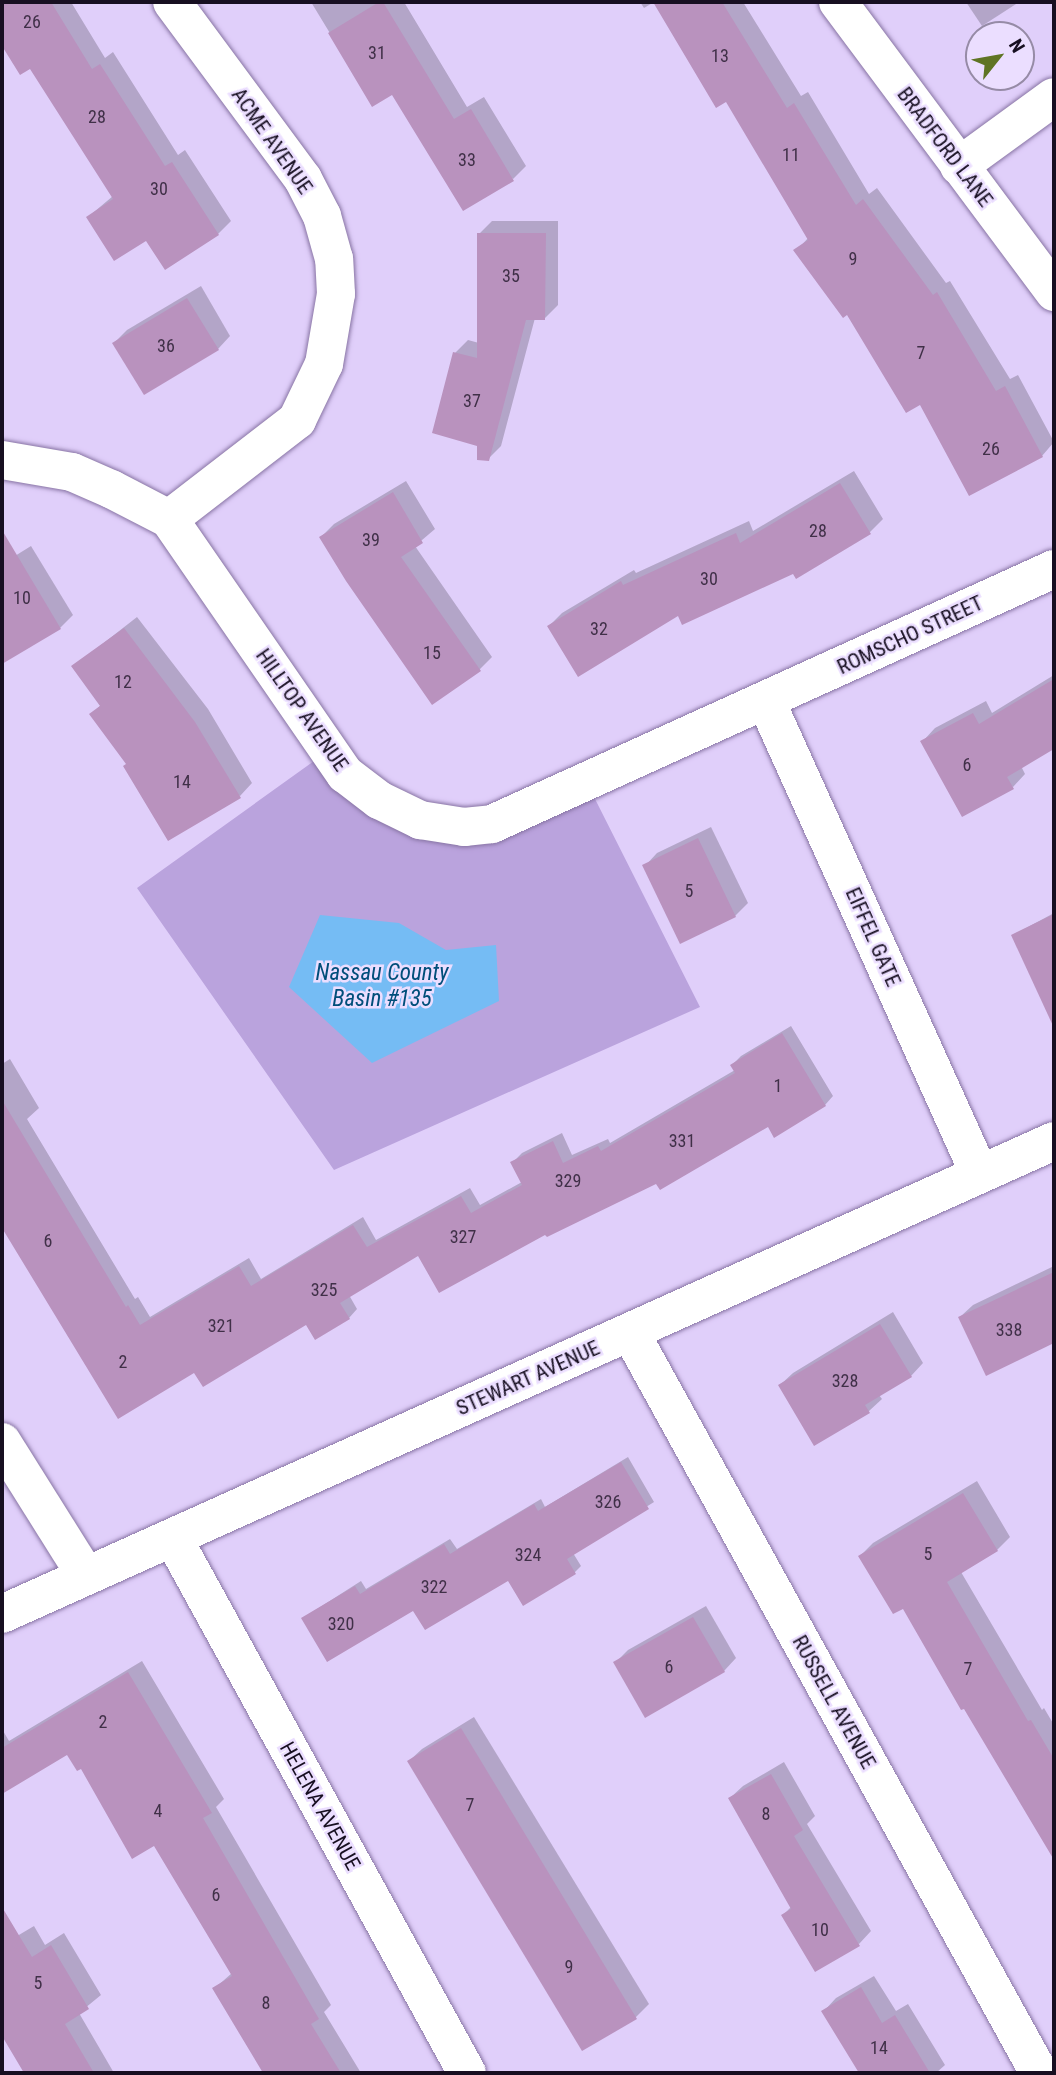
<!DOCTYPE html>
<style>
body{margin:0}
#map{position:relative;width:1056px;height:2075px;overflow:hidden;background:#e0cffa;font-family:"Roboto Condensed",sans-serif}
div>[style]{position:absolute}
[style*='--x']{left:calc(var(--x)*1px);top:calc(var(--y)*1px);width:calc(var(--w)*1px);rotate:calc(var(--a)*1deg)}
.green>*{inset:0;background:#baa3dd}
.water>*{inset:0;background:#75bcf4}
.shadow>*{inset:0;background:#0003}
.building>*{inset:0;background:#b992be}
.roads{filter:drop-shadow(0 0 2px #8874a4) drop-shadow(0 0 2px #8874a4)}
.minor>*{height:38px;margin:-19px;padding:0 19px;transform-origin:19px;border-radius:19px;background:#fff}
.major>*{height:38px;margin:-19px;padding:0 19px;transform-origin:19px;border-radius:19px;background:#fff}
span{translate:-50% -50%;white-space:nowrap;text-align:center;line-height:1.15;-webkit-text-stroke:5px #ebdeff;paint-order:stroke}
.number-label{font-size:18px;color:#403048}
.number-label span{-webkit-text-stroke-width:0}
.street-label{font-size:21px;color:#170f21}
.water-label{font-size:23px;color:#004e7a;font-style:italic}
.frame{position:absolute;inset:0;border:4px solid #170f21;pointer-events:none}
.north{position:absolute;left:965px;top:21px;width:70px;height:70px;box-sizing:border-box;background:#ebdeff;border:2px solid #968ba6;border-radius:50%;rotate:59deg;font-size:19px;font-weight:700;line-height:28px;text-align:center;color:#170f21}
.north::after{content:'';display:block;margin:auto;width:24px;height:32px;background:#5f7424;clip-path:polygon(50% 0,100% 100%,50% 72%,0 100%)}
</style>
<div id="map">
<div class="green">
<div style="clip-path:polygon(321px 756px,448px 843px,593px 795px,700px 1007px,334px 1170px,137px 888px)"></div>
</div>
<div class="water">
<div style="clip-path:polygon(320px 915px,399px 923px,446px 950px,496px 945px,499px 1001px,372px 1063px,289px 987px)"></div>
</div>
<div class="shadow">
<div style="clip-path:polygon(2px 2px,71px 2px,105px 58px,113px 52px,178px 155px,185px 150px,231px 221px,218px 234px,146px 239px,88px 217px,113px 196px,31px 66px,20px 73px,2px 42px)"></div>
<div style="clip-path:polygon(311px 2px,404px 2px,467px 107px,484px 97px,526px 166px,513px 179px,393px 92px,373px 104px)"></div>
<div style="clip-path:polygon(640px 2px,654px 2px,644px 8px)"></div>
<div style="clip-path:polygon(655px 2px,743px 2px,801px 96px,808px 92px,869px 194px,877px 188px,946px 283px,950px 281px,1010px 379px,1018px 375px,1054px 442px,1042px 456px,921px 402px,796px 251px,809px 237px,726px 100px,717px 105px)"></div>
<div style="clip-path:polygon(966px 2px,1019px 2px,982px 26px)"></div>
<div style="clip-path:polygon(492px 221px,558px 221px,558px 305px,545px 318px,535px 318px,501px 446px,488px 459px,479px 444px,455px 353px,468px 340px,479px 343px,479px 234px)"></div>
<div style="clip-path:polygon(201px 286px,230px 336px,218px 349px,114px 343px,127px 330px)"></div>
<div style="clip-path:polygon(854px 471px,883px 519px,870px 532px,793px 572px,679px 614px,549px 626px,562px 613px,634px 570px,636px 573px,749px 521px,753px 531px)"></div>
<div style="clip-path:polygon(406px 481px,435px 529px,415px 546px,492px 657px,479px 670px,321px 537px,334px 524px)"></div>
<div style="clip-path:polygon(31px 546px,73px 615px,60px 628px,12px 656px,2px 639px,2px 564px)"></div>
<div style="clip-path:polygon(137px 617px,208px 709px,252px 783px,240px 796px,128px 763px,91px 714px,101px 705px,73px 667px)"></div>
<div style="clip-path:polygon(1054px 675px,1054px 747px,1021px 766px,1025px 774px,1013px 787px,923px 741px,935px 728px,986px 701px,992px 713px)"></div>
<div style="clip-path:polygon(711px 827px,748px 903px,735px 916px,645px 866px,657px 853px)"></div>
<div style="clip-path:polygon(1054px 913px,1054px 1007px,1048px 1010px,1013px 935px)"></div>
<div style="clip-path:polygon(791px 1026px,833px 1096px,825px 1105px,768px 1125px,657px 1182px,546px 1232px,419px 1253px,349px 1295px,357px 1309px,349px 1318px,307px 1322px,195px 1370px,119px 1416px,2px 1224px,2px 1064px,10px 1059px,39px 1108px,27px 1119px,135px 1299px,138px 1297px,150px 1317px,249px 1258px,261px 1279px,363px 1217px,376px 1240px,470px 1188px,480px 1205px,522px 1182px,513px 1162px,522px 1153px,562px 1133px,572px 1155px,608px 1139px,610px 1143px,735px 1070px,732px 1065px,741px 1056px)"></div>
<div style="clip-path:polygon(1054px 1266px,1054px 1341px,987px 1373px,960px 1317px,973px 1305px)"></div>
<div style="clip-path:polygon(893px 1312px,923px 1363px,911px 1376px,879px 1395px,882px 1399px,869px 1411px,815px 1444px,780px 1385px,793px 1373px)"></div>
<div style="clip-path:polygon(628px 1457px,654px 1502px,573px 1553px,581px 1566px,575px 1572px,508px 1578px,414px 1608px,303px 1618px,361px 1581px,366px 1589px,450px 1539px,457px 1549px,541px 1499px,545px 1507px)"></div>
<div style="clip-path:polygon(977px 1481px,1010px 1537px,997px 1550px,961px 1572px,1042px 1710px,1044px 1708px,1054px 1725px,1054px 1847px,1050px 1850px,904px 1606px,860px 1556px,873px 1543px)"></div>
<div style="clip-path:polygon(706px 1606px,736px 1658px,724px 1671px,615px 1663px,628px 1650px)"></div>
<div style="clip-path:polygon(142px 1661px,224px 1799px,216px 1807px,331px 2005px,324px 2012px,361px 2073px,267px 2073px,215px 1988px,232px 1973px,155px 1844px,68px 1752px,2px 1792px,2px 1729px,9px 1741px)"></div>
<div style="clip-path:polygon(474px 1717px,649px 2004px,636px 2017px,583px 2048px,409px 1761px,422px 1749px)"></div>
<div style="clip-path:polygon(784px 1762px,815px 1816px,807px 1824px,871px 1931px,859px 1944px,783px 1915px,792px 1906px,730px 1798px,743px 1786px)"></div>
<div style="clip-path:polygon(34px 1926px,45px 1945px,64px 1933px,101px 1995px,79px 2013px,114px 2073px,26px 2073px,2px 2032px,2px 1945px)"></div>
<div style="clip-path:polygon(874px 1976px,896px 2011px,908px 2004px,945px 2065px,936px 2073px,861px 2073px,824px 2011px,836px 1998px)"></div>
</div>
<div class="building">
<div style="clip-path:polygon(2px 2px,51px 2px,92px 69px,100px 64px,165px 166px,172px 162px,219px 235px,165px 270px,146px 241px,114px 261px,86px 217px,113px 199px,30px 69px,20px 75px,2px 46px)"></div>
<div style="clip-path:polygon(379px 2px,383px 2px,454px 119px,471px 109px,514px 181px,463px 211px,392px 95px,372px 107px,328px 33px)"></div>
<div style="clip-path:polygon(653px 2px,722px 2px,787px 108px,794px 103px,856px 205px,863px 199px,933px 295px,937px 292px,996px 391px,1005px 386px,1043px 457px,969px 496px,920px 405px,906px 413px,847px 315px,843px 318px,793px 250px,808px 240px,726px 102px,716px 108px)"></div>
<div style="clip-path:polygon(477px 233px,546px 233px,545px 320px,526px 320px,489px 461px,477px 460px,477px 446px,432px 433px,453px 352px,477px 358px)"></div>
<div style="clip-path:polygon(187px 298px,219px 350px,144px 395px,112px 343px)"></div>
<div style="clip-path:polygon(840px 483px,871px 534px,796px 579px,793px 574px,682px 625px,678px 616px,578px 677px,547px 626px,621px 581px,623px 585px,736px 533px,740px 543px)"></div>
<div style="clip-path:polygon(393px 492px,423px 543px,401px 557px,481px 671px,432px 705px,346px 581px,319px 537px)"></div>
<div style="clip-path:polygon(2px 530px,61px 629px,2px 664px)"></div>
<div style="clip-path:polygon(124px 628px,195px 722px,241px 798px,168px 841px,123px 766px,126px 764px,89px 714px,100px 706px,71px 666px)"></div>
<div style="clip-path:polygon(1054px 679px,1054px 749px,1007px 777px,1014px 789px,962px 817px,920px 741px,973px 713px,979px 724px)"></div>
<div style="clip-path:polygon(698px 838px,736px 917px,680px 944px,642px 865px)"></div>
<div style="clip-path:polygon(1054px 914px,1054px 1028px,1011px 935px)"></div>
<div style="clip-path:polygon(782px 1033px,826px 1106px,774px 1138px,768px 1127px,660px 1190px,656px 1184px,547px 1237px,545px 1235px,439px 1293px,418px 1256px,340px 1303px,350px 1319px,315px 1340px,306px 1325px,203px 1387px,194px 1373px,118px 1419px,2px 1228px,2px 1100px,126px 1307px,128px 1305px,140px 1325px,239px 1266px,251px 1286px,353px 1225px,367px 1247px,461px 1196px,471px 1213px,522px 1185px,510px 1162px,553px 1141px,563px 1163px,598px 1146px,601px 1151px,735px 1073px,730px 1065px)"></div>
<div style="clip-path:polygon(1054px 1272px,1054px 1343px,986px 1376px,958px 1317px)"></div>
<div style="clip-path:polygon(880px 1324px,912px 1377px,865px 1405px,870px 1413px,814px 1446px,778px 1385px)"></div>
<div style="clip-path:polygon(621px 1462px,649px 1509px,567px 1559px,576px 1574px,523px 1606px,508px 1581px,425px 1630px,413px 1611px,327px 1662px,301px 1618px,355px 1586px,360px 1594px,444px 1544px,450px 1554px,534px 1504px,538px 1511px)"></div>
<div style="clip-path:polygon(963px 1493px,998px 1551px,947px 1582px,1028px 1721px,1031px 1720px,1054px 1759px,1054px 1860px,964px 1709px,961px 1710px,903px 1609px,893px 1614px,858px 1556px)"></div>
<div style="clip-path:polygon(693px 1617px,725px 1672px,645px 1718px,613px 1662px)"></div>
<div style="clip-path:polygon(128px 1672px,212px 1813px,203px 1818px,319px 2019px,311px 2024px,341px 2073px,263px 2073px,212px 1988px,232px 1976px,154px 1846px,132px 1859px,81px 1769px,77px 1771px,67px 1755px,2px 1794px,2px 1748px)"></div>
<div style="clip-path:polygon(461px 1728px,637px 2019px,582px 2051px,407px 1761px)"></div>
<div style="clip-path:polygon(771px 1774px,803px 1830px,794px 1836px,860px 1946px,815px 1972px,781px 1915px,791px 1909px,728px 1798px)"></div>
<div style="clip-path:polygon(2px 1907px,32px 1957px,51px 1945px,89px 2009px,65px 2024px,94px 2073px,24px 2073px,2px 2036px)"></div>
<div style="clip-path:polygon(861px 1987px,882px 2023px,895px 2015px,930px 2073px,859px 2073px,821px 2011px)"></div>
</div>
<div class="roads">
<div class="minor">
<div style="--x:838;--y:2;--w:362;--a:53.3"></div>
<div style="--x:959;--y:166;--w:117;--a:-36"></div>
<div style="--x:2;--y:460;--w:71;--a:9.7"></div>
<div style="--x:72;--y:472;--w:43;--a:23.6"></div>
<div style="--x:111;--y:489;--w:65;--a:27.3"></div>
<div style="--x:169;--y:519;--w:310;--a:55.4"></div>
<div style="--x:345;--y:774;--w:43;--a:37.4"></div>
<div style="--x:379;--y:800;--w:46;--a:26"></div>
<div style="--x:420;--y:820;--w:45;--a:9"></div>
<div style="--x:464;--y:827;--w:28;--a:-6"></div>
<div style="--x:492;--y:824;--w:617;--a:-24.41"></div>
<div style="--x:169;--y:519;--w:162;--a:-37.7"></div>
<div style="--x:297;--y:420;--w:62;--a:-64.3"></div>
<div style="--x:324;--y:364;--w:71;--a:-80.3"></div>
<div style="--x:336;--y:294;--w:35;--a:-93"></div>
<div style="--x:334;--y:259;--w:45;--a:-105.6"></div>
<div style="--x:322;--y:216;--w:42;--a:-117.2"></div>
<div style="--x:303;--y:179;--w:220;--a:-126.5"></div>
<div style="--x:766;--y:701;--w:518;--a:65.71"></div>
<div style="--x:630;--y:1332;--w:846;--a:61.1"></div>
<div style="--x:2;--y:1442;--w:158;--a:57.9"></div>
<div style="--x:173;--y:1538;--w:610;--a:61.21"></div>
</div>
<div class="major">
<div style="--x:2;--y:1614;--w:1153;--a:-24.21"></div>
</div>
</div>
<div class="number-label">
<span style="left:32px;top:22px">26</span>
<span style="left:377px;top:53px">31</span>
<span style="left:720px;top:56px">13</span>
<span style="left:97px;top:117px">28</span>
<span style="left:791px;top:155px">11</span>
<span style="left:467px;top:160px">33</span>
<span style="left:159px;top:189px">30</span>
<span style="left:853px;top:259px">9</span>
<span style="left:511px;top:276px">35</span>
<span style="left:166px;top:346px">36</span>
<span style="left:921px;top:353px">7</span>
<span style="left:472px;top:401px">37</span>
<span style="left:991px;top:449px">26</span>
<span style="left:818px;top:531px">28</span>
<span style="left:371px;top:540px">39</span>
<span style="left:709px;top:579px">30</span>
<span style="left:22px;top:598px">10</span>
<span style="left:599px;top:629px">32</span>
<span style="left:432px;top:653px">15</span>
<span style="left:123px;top:682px">12</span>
<span style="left:967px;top:765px">6</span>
<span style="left:182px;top:782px">14</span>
<span style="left:689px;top:891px">5</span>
<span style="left:778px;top:1086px">1</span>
<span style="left:682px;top:1141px">331</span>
<span style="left:568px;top:1181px">329</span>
<span style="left:463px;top:1237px">327</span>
<span style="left:48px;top:1241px">6</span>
<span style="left:324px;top:1290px">325</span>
<span style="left:221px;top:1326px">321</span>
<span style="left:1009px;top:1330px">338</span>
<span style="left:123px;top:1362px">2</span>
<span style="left:845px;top:1381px">328</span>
<span style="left:608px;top:1502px">326</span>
<span style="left:928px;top:1554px">5</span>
<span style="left:528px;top:1555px">324</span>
<span style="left:434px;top:1587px">322</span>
<span style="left:341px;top:1624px">320</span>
<span style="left:669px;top:1667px">6</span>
<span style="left:968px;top:1669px">7</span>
<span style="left:103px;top:1722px">2</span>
<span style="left:470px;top:1805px">7</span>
<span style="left:158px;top:1811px">4</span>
<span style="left:766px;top:1814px">8</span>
<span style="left:216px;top:1895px">6</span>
<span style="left:820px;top:1930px">10</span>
<span style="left:569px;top:1967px">9</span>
<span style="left:38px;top:1983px">5</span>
<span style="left:266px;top:2003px">8</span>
<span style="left:879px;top:2048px">14</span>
</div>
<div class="street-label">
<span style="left:272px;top:141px;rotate:55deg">ACME AVENUE</span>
<span style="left:945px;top:147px;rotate:53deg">BRADFORD LANE</span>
<span style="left:910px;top:635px;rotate:-25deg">ROMSCHO STREET</span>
<span style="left:302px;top:710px;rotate:55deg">HILLTOP AVENUE</span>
<span style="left:873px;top:937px;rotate:66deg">EIFFEL GATE</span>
<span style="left:528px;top:1378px;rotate:-24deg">STEWART AVENUE</span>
<span style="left:834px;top:1702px;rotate:61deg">RUSSELL AVENUE</span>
<span style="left:320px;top:1806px;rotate:61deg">HELENA AVENUE</span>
</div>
<div class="water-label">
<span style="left:382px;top:986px">Nassau County<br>Basin #135</span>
</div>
<div class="frame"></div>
<div class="north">N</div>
</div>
